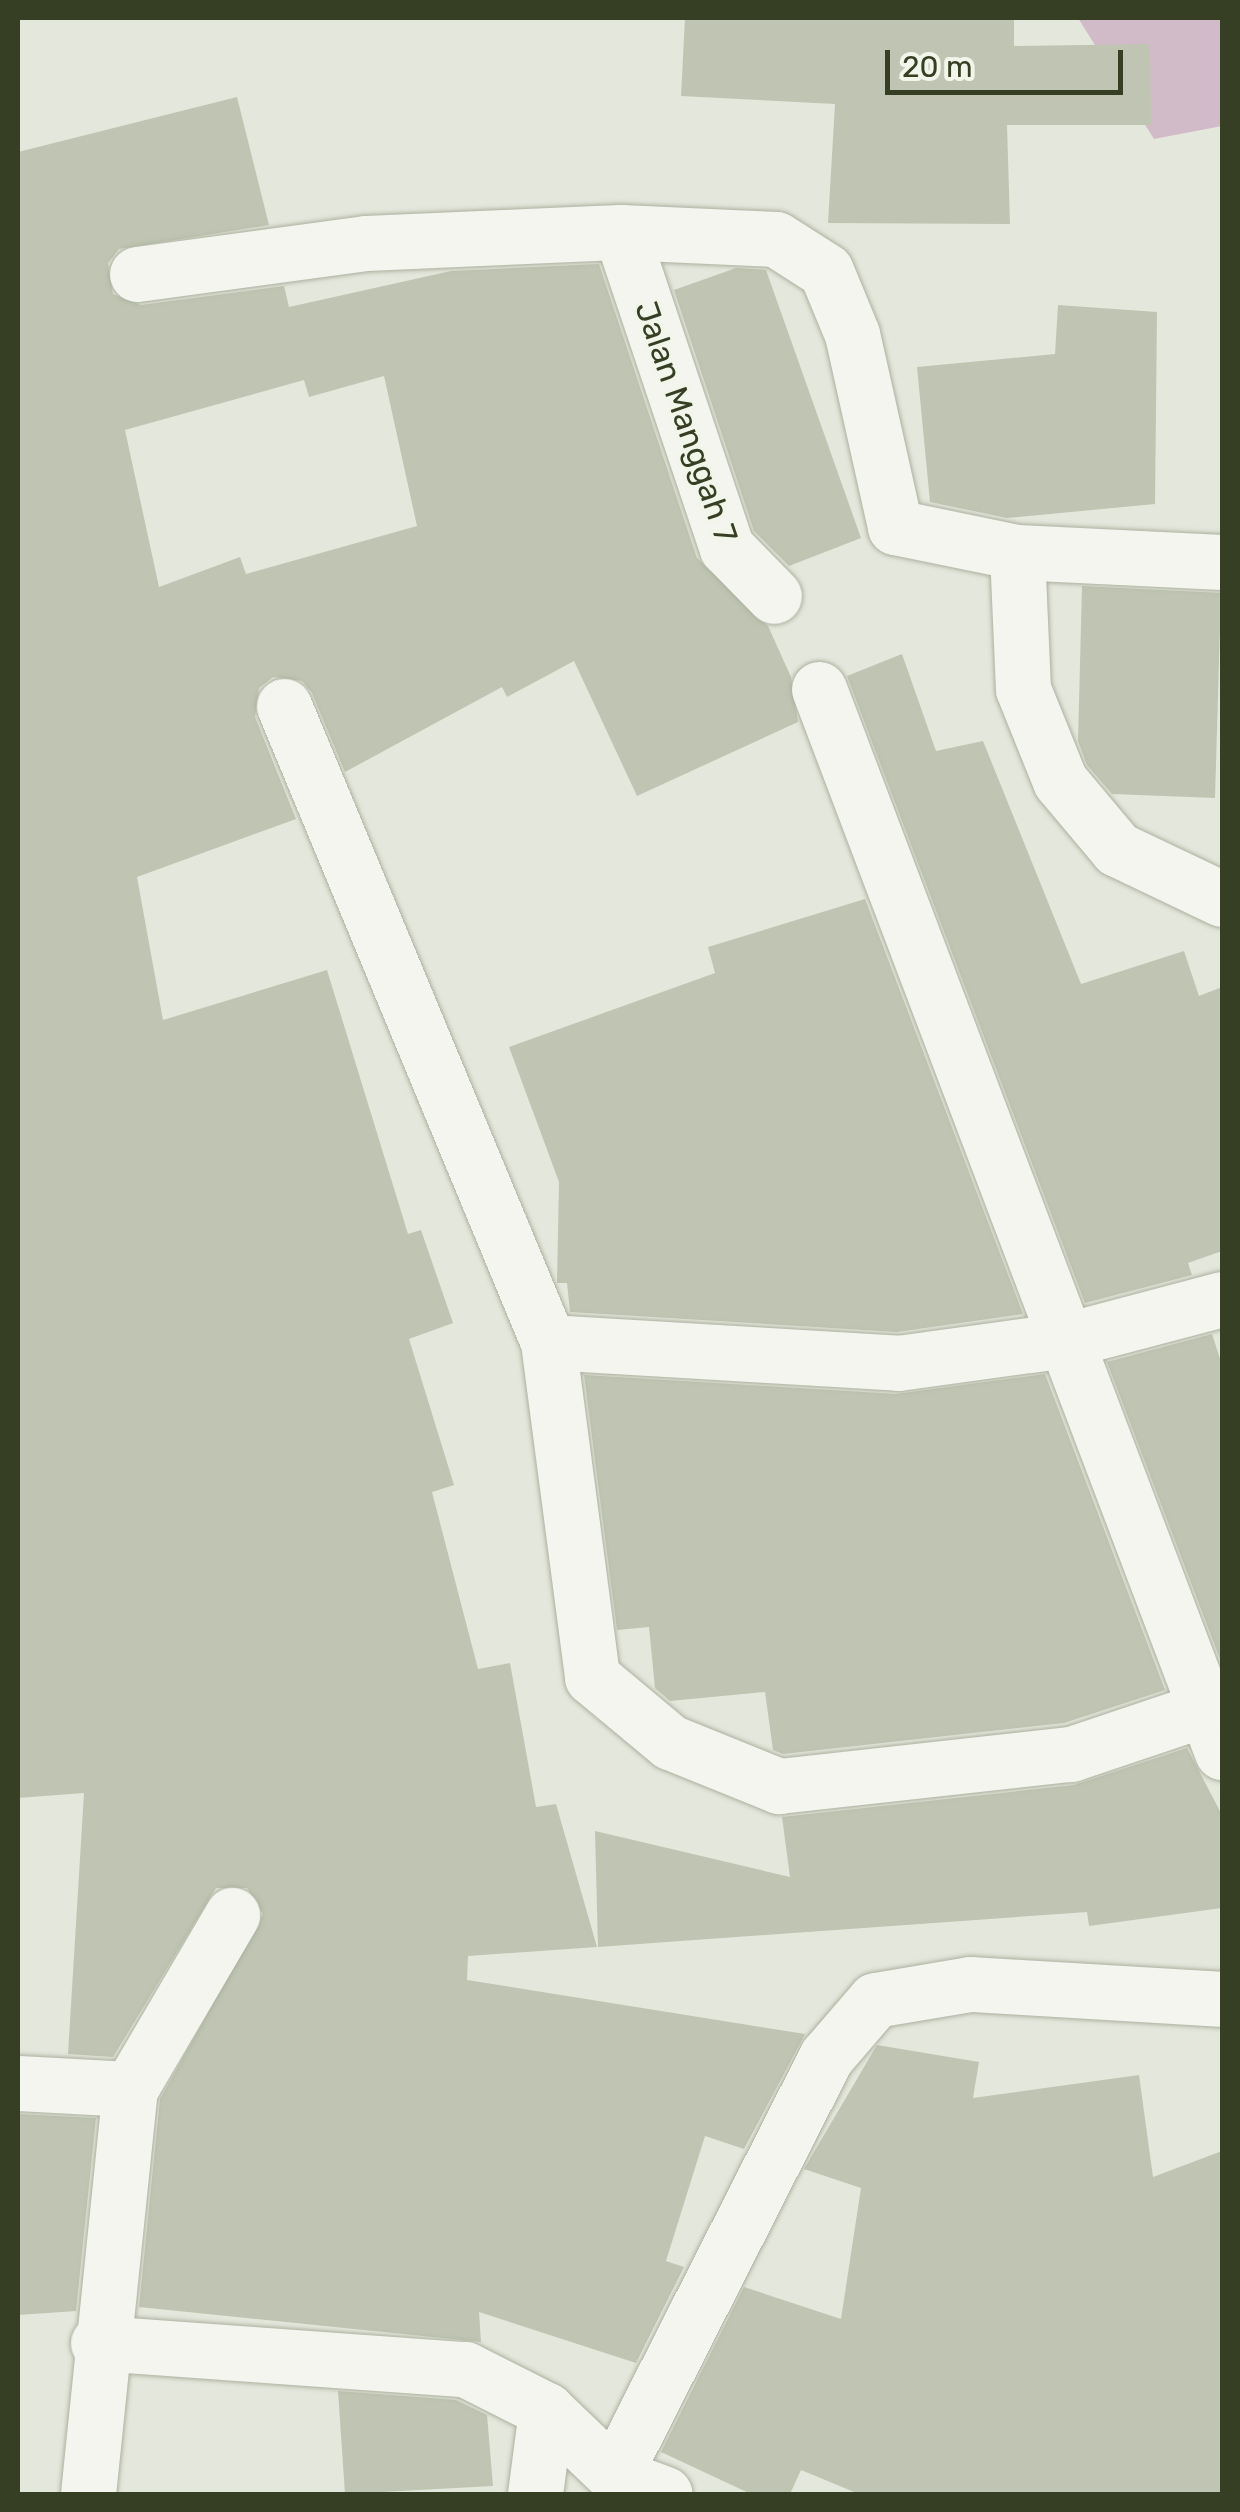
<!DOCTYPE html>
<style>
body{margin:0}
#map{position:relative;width:1240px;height:2512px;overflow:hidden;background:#e4e7db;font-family:Rubik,sans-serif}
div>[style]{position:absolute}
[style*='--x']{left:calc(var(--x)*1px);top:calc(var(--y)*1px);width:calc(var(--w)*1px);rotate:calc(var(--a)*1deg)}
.green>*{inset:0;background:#d2bbc8}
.building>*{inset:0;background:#bfc5b2}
.roads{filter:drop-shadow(0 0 2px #acb1a0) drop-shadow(0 0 2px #acb1a0)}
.street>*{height:55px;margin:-27.5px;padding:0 27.5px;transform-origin:27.5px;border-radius:27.5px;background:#f3f5ee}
span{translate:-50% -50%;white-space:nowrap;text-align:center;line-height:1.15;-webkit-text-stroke:8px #f2f5ea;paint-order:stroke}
.street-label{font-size:32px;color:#363f23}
.frame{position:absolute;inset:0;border:20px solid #363f23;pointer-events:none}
.scale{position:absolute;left:885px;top:50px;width:238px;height:45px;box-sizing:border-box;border:5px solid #363f23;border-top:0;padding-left:12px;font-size:30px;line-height:35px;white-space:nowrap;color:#363f23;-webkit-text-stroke:8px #f2f5ea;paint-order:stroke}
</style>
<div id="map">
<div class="green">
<div style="clip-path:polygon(1078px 18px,1222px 18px,1222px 126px,1154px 139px)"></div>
</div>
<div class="building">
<div style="clip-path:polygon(685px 18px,1014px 18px,1014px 46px,1150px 44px,1151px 125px,1007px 125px,1010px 224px,828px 223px,835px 104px,681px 96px)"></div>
<div style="clip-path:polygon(evenodd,237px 97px,269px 225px,119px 249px,108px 263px,113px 294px,141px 305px,284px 286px,289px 307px,451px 271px,599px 264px,697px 558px,768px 626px,791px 677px,798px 722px,637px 796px,574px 661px,507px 697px,502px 687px,345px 772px,312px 693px,302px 681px,273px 677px,259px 688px,255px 717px,296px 819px,137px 877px,163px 1020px,327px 970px,408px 1234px,421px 1230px,453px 1323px,409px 1339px,454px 1485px,432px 1492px,478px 1669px,510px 1663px,536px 1807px,556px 1804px,597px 1947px,468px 1956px,467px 1980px,805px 2034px,744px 2149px,705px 2136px,666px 2261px,684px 2267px,636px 2363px,479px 2312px,481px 2342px,139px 2307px,160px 2099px,263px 1914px,247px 1888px,216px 1888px,113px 2057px,68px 2054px,84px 1793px,18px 1798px,18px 152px,237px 97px,384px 376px,417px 526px,246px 574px,240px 557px,159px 587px,125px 430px,304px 380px,309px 397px,384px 376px)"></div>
<div style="clip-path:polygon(736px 268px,766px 270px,861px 538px,789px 566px,754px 531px,674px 290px)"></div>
<div style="clip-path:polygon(1058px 305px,1157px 312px,1155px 504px,1007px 518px,930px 502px,917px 367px,1055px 354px)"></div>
<div style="clip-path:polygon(1082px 586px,1221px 593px,1215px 798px,1112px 794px,1087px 765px,1078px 741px)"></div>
<div style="clip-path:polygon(902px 654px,936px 751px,983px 741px,1081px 984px,1184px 951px,1199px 996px,1222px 987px,1222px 1251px,1188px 1263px,1192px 1275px,1085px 1303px,847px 676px)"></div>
<div style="clip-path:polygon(865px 899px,1023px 1314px,897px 1332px,570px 1312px,567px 1283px,557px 1283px,559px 1182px,509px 1047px,715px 973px,708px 947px)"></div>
<div style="clip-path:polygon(1212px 1334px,1222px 1365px,1220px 1659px,1107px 1362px)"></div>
<div style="clip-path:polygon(1045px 1374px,1165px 1690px,1064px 1723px,783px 1754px,773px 1750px,765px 1692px,670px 1701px,655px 1688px,649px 1627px,617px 1630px,584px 1375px,896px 1394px)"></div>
<div style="clip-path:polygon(1187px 1748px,1222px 1815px,1222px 1908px,1089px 1926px,1087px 1912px,598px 1947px,595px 1831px,790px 1877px,782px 1817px,1074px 1785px)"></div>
<div style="clip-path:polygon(877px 2045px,979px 2062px,973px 2098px,1139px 2075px,1153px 2177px,1222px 2151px,1222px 2494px,859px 2494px,801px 2470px,790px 2494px,751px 2494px,661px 2452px,744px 2287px,841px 2319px,861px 2188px,804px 2169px)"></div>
<div style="clip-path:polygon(18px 2114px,96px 2118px,76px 2311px,18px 2315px)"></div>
<div style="clip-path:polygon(338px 2391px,456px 2400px,487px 2415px,493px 2486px,345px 2494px)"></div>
</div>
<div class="roads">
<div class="street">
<div style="--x:621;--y:232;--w:333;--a:71.5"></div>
<div style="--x:727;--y:548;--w:67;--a:45.6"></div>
<div style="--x:137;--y:274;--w:231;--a:-7.7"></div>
<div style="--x:366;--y:243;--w:255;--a:-2.5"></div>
<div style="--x:621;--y:232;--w:155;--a:2.6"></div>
<div style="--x:776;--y:239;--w:59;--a:32.6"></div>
<div style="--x:826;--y:271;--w:68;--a:67.6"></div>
<div style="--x:852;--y:334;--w:198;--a:77.4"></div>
<div style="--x:895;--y:527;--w:125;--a:11.6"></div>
<div style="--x:1017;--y:552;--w:205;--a:2.8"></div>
<div style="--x:1017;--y:552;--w:137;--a:87.5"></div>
<div style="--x:1023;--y:689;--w:99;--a:68.1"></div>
<div style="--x:1060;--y:781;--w:89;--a:50"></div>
<div style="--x:1117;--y:849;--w:116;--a:25.5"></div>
<div style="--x:819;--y:689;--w:1137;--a:69.24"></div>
<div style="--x:284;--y:706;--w:689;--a:67.46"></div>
<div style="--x:548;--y:1342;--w:338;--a:82.5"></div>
<div style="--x:592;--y:1677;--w:102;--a:39.8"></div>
<div style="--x:670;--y:1742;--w:118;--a:22"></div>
<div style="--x:779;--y:1786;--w:294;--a:-6.3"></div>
<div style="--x:1071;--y:1754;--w:138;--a:-18.6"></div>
<div style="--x:548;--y:1342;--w:351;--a:3.4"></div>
<div style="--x:898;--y:1363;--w:171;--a:-7.8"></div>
<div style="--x:1067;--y:1340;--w:160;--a:-14.8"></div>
<div style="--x:18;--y:2083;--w:112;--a:3.1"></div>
<div style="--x:98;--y:2343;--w:368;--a:4.1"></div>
<div style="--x:465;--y:2369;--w:91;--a:26.8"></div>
<div style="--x:546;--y:2410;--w:94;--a:43.7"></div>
<div style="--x:614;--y:2475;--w:54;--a:20.4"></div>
<div style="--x:614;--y:2475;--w:469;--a:-63.1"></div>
<div style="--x:826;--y:2057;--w:75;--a:-49.3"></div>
<div style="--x:875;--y:2000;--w:97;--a:-9.5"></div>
<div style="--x:971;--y:1984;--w:251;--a:3.4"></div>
<div style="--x:88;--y:2494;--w:407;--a:-84.1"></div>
<div style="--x:130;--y:2089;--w:202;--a:-59.6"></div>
<div style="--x:535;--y:2494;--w:85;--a:-82.5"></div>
</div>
</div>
<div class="street-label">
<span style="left:686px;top:422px;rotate:71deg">Jalan Manggah 7</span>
</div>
<div class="frame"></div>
<div class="scale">20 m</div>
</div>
